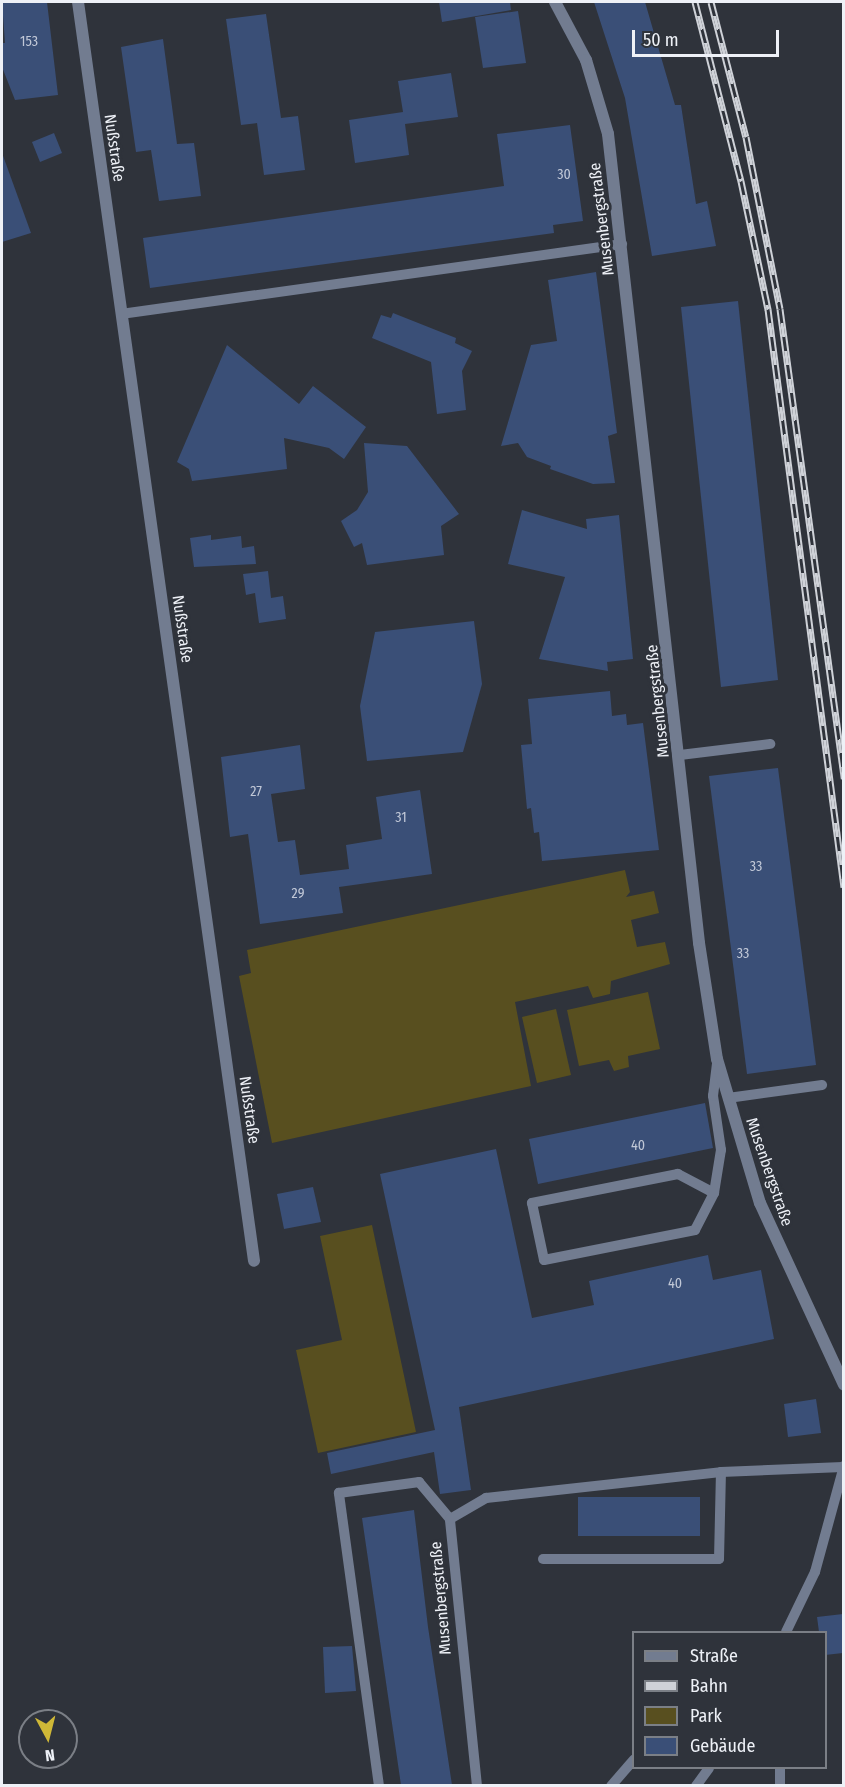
<!DOCTYPE html>
<meta charset="utf-8">
<style>
body{margin:0}
#map{position:relative;width:845px;height:1787px;overflow:hidden;background:#2f333b;font-family:"Fira Sans Condensed",sans-serif}
div>[style]{position:absolute}
[style*='--x']{left:calc(var(--x)*1px);top:calc(var(--y)*1px);width:calc(var(--w)*1px);rotate:calc(var(--a)*1deg)}
.green>*{inset:0;background:#584f1f}
.building>*{inset:0;background:#3a4f77}
.lane>*{height:10px;margin:-5px;padding:0 5px;transform-origin:5px;border-radius:5px;background:#727c90}
.street>*{height:12px;margin:-6px;padding:0 6px;transform-origin:6px;border-radius:6px;background:#727c90}
.rail>*{height:7px;margin-top:-3.5px;transform-origin:0;background:repeating-linear-gradient(90deg,#2f333b 0 14px,#cfd2d8 0 28px);box-sizing:border-box;border-block:2px solid #cfd2d8}
span{translate:-50% -50%;white-space:nowrap;text-align:center;line-height:1.15;-webkit-text-stroke:6px #2f333b;paint-order:stroke}
.number-label{font-size:14px;color:#c1c8d7}
.number-label span{-webkit-text-stroke-width:0}
.street-label{font-size:16px;color:#eef1f7}
.frame{position:absolute;inset:0;border:3px solid #eef1f7;pointer-events:none}
.legend{position:absolute;left:632px;top:1631px;width:195px;height:138px;box-sizing:border-box;background:#2f333b;border:2px solid #7b7f86;margin:0;padding:8px 10px;list-style:none;font-size:18px;color:#eef1f7}
.legend li{display:flex;align-items:center;gap:12px;height:30px}
.legend b{width:30px;border:2px solid #7b7f86}
.north{position:absolute;left:18px;top:1709px;width:60px;height:60px;box-sizing:border-box;background:#2f333b;border:2px solid #7b7f86;border-radius:50%;rotate:173deg;font-size:16px;font-weight:700;line-height:24px;text-align:center;color:#eef1f7}
.north::after{content:'';display:block;margin:auto;width:21px;height:27px;background:#cfb837;clip-path:polygon(50% 0,100% 100%,50% 72%,0 100%)}
.scale{position:absolute;left:632px;top:30px;width:147px;height:27px;box-sizing:border-box;border:3px solid #eef1f7;border-top:0;padding-left:8px;font-size:18px;line-height:21px;white-space:nowrap;color:#eef1f7;-webkit-text-stroke:4px #2f333b;paint-order:stroke}
</style>
<div id="map">
<div class="green">
<div style="clip-path:polygon(625px 870px,630px 892px,626px 897px,654px 891px,659px 913px,631px 920px,637px 947px,665px 942px,670px 964px,611px 981px,610px 994px,593px 998px,588px 986px,515px 1002px,531px 1086px,272px 1143px,239px 976px,251px 973px,247px 950px)"></div>
<div style="clip-path:polygon(648px 992px,660px 1049px,628px 1056px,629px 1067px,614px 1071px,609px 1060px,579px 1066px,567px 1010px)"></div>
<div style="clip-path:polygon(556px 1009px,571px 1075px,537px 1083px,522px 1017px)"></div>
<div style="clip-path:polygon(372px 1225px,416px 1432px,318px 1453px,296px 1350px,342px 1340px,320px 1236px)"></div>
</div>
<div class="building">
<div style="clip-path:polygon(2px 2px,47px 2px,58px 95px,15px 100px,2px 67px,2px 43px,5px 43px)"></div>
<div style="clip-path:polygon(439px 2px,510px 2px,511px 10px,442px 22px)"></div>
<div style="clip-path:polygon(594px 2px,645px 2px,675px 105px,681px 105px,696px 204px,707px 201px,716px 246px,652px 256px,625px 98px)"></div>
<div style="clip-path:polygon(518px 11px,526px 63px,483px 68px,475px 17px)"></div>
<div style="clip-path:polygon(266px 14px,281px 118px,298px 116px,305px 170px,264px 175px,257px 123px,241px 125px,226px 19px)"></div>
<div style="clip-path:polygon(163px 39px,177px 144px,194px 143px,201px 196px,159px 201px,151px 150px,136px 152px,121px 47px)"></div>
<div style="clip-path:polygon(451px 73px,458px 117px,405px 124px,409px 155px,355px 163px,349px 120px,403px 112px,398px 81px)"></div>
<div style="clip-path:polygon(570px 125px,583px 221px,553px 225px,554px 233px,150px 288px,143px 238px,504px 186px,497px 134px)"></div>
<div style="clip-path:polygon(54px 133px,62px 153px,40px 162px,32px 142px)"></div>
<div style="clip-path:polygon(2px 153px,31px 233px,2px 242px)"></div>
<div style="clip-path:polygon(596px 272px,617px 433px,608px 436px,615px 483px,593px 484px,550px 469px,551px 466px,527px 457px,518px 443px,501px 446px,531px 345px,557px 341px,548px 280px)"></div>
<div style="clip-path:polygon(738px 301px,778px 680px,721px 687px,681px 307px)"></div>
<div style="clip-path:polygon(393px 313px,456px 338px,455px 343px,472px 351px,462px 371px,466px 410px,437px 414px,431px 362px,372px 338px,381px 315px,391px 318px)"></div>
<div style="clip-path:polygon(227px 345px,299px 404px,313px 386px,366px 427px,344px 459px,329px 448px,284px 438px,287px 469px,192px 481px,189px 469px,177px 462px)"></div>
<div style="clip-path:polygon(364px 443px,407px 446px,459px 514px,441px 526px,444px 555px,367px 565px,362px 543px,354px 547px,341px 521px,357px 510px,368px 492px)"></div>
<div style="clip-path:polygon(522px 510px,587px 529px,586px 519px,619px 515px,633px 659px,607px 662px,608px 671px,539px 659px,565px 577px,508px 564px)"></div>
<div style="clip-path:polygon(211px 535px,211px 540px,241px 536px,242px 548px,254px 546px,256px 564px,194px 567px,190px 538px)"></div>
<div style="clip-path:polygon(268px 571px,271px 598px,283px 596px,286px 619px,259px 623px,255px 593px,246px 595px,243px 574px)"></div>
<div style="clip-path:polygon(474px 621px,482px 684px,463px 752px,367px 761px,360px 706px,375px 632px)"></div>
<div style="clip-path:polygon(610px 691px,612px 716px,626px 714px,627px 725px,643px 723px,659px 850px,542px 861px,539px 832px,534px 833px,531px 808px,527px 809px,521px 745px,532px 744px,528px 699px)"></div>
<div style="clip-path:polygon(300px 745px,305px 789px,271px 794px,278px 842px,295px 840px,300px 875px,349px 869px,346px 845px,382px 839px,376px 797px,420px 790px,432px 874px,339px 887px,343px 913px,260px 924px,248px 834px,230px 837px,221px 757px)"></div>
<div style="clip-path:polygon(778px 768px,816px 1065px,747px 1074px,709px 776px)"></div>
<div style="clip-path:polygon(705px 1103px,713px 1148px,538px 1184px,529px 1139px)"></div>
<div style="clip-path:polygon(496px 1149px,532px 1318px,594px 1305px,589px 1281px,708px 1255px,713px 1280px,761px 1270px,774px 1339px,459px 1407px,471px 1490px,440px 1494px,434px 1452px,331px 1474px,327px 1453px,435px 1430px,380px 1174px)"></div>
<div style="clip-path:polygon(313px 1187px,321px 1222px,284px 1229px,277px 1194px)"></div>
<div style="clip-path:polygon(816px 1399px,821px 1433px,788px 1437px,784px 1404px)"></div>
<div style="clip-path:polygon(578px 1497px,700px 1497px,700px 1536px,578px 1536px)"></div>
<div style="clip-path:polygon(414px 1510px,428px 1627px,452px 1785px,401px 1785px,362px 1518px)"></div>
<div style="clip-path:polygon(843px 1614px,843px 1653px,825px 1655px,825px 1632px,819px 1632px,817px 1617px)"></div>
<div style="clip-path:polygon(352px 1646px,356px 1691px,325px 1693px,323px 1647px)"></div>
</div>
<div class="lane">
<div style="--x:121;--y:314;--w:506;--a:-7.95"></div>
<div style="--x:680;--y:755;--w:91;--a:-7"></div>
<div style="--x:728;--y:1098;--w:95;--a:-7.9"></div>
<div style="--x:714;--y:1193;--w:41;--a:-152.2"></div>
<div style="--x:678;--y:1174;--w:149;--a:168.8"></div>
<div style="--x:532;--y:1203;--w:58;--a:78.1"></div>
<div style="--x:544;--y:1260;--w:154;--a:-11.2"></div>
<div style="--x:695;--y:1230;--w:42;--a:-62.8"></div>
<div style="--x:714;--y:1193;--w:44;--a:-80.8"></div>
<div style="--x:721;--y:1150;--w:55;--a:-98.4"></div>
<div style="--x:713;--y:1096;--w:35;--a:-83"></div>
<div style="--x:543;--y:1559;--w:176;--a:0"></div>
<div style="--x:719;--y:1559;--w:87;--a:-88.7"></div>
<div style="--x:786;--y:1632;--w:67;--a:-64.2"></div>
<div style="--x:815;--y:1572;--w:110;--a:-74.7"></div>
<div style="--x:379;--y:1786;--w:296;--a:-97.8"></div>
<div style="--x:339;--y:1493;--w:81;--a:-7.8"></div>
<div style="--x:419;--y:1482;--w:48;--a:50"></div>
<div style="--x:477;--y:1786;--w:268;--a:-95.8"></div>
<div style="--x:450;--y:1519;--w:42;--a:-30.3"></div>
<div style="--x:486;--y:1498;--w:236;--a:-6.3"></div>
<div style="--x:721;--y:1472;--w:122;--a:-2.3"></div>
<div style="--x:611;--y:1786;--w:35;--a:-49"></div>
<div style="--x:696;--y:1786;--w:22;--a:-54"></div>
<div style="--x:780;--y:1786;--w:18;--a:-90"></div>
</div>
<div class="street">
<div style="--x:78;--y:2;--w:1271;--a:82.04"></div>
<div style="--x:555;--y:2;--w:66;--a:61.9"></div>
<div style="--x:586;--y:60;--w:77;--a:73.4"></div>
<div style="--x:608;--y:134;--w:814;--a:83.58"></div>
<div style="--x:699;--y:943;--w:117;--a:81.2"></div>
<div style="--x:717;--y:1059;--w:150;--a:73.4"></div>
<div style="--x:760;--y:1203;--w:200;--a:65.2"></div>
</div>
<div class="rail">
<div style="--x:695;--y:2;--w:185;--a:75.6"></div>
<div style="--x:741;--y:181;--w:131;--a:78.1"></div>
<div style="--x:768;--y:309;--w:583;--a:82.51"></div>
<div style="--x:711;--y:2;--w:139;--a:75.5"></div>
<div style="--x:746;--y:137;--w:175;--a:78.8"></div>
<div style="--x:780;--y:309;--w:474;--a:82.2"></div>
</div>
<div class="number-label">
<span style="left:29px;top:42px">153</span>
<span style="left:564px;top:175px">30</span>
<span style="left:256px;top:792px">27</span>
<span style="left:401px;top:818px">31</span>
<span style="left:756px;top:867px">33</span>
<span style="left:298px;top:894px">29</span>
<span style="left:743px;top:954px">33</span>
<span style="left:638px;top:1146px">40</span>
<span style="left:675px;top:1284px">40</span>
</div>
<div class="street-label">
<span style="left:114px;top:148px;rotate:82deg">Nußstraße</span>
<span style="left:602px;top:219px;rotate:-97deg">Musenbergstraße</span>
<span style="left:182px;top:629px;rotate:82deg">Nußstraße</span>
<span style="left:658px;top:701px;rotate:-96deg">Musenbergstraße</span>
<span style="left:249px;top:1110px;rotate:82deg">Nußstraße</span>
<span style="left:769px;top:1172px;rotate:71deg">Musenbergstraße</span>
<span style="left:441px;top:1598px;rotate:-95deg">Musenbergstraße</span>
</div>
<div class="frame"></div>
<ul class="legend">
<li><b style="height:8px;background:#727c90"></b>Straße</li>
<li><b style="height:8px;background:#cfd2d8"></b>Bahn</li>
<li><b style="height:16px;background:#584f1f"></b>Park</li>
<li><b style="height:16px;background:#3a4f77"></b>Gebäude</li>
</ul>
<div class="north">N</div>
<div class="scale">50 m</div>
</div>
